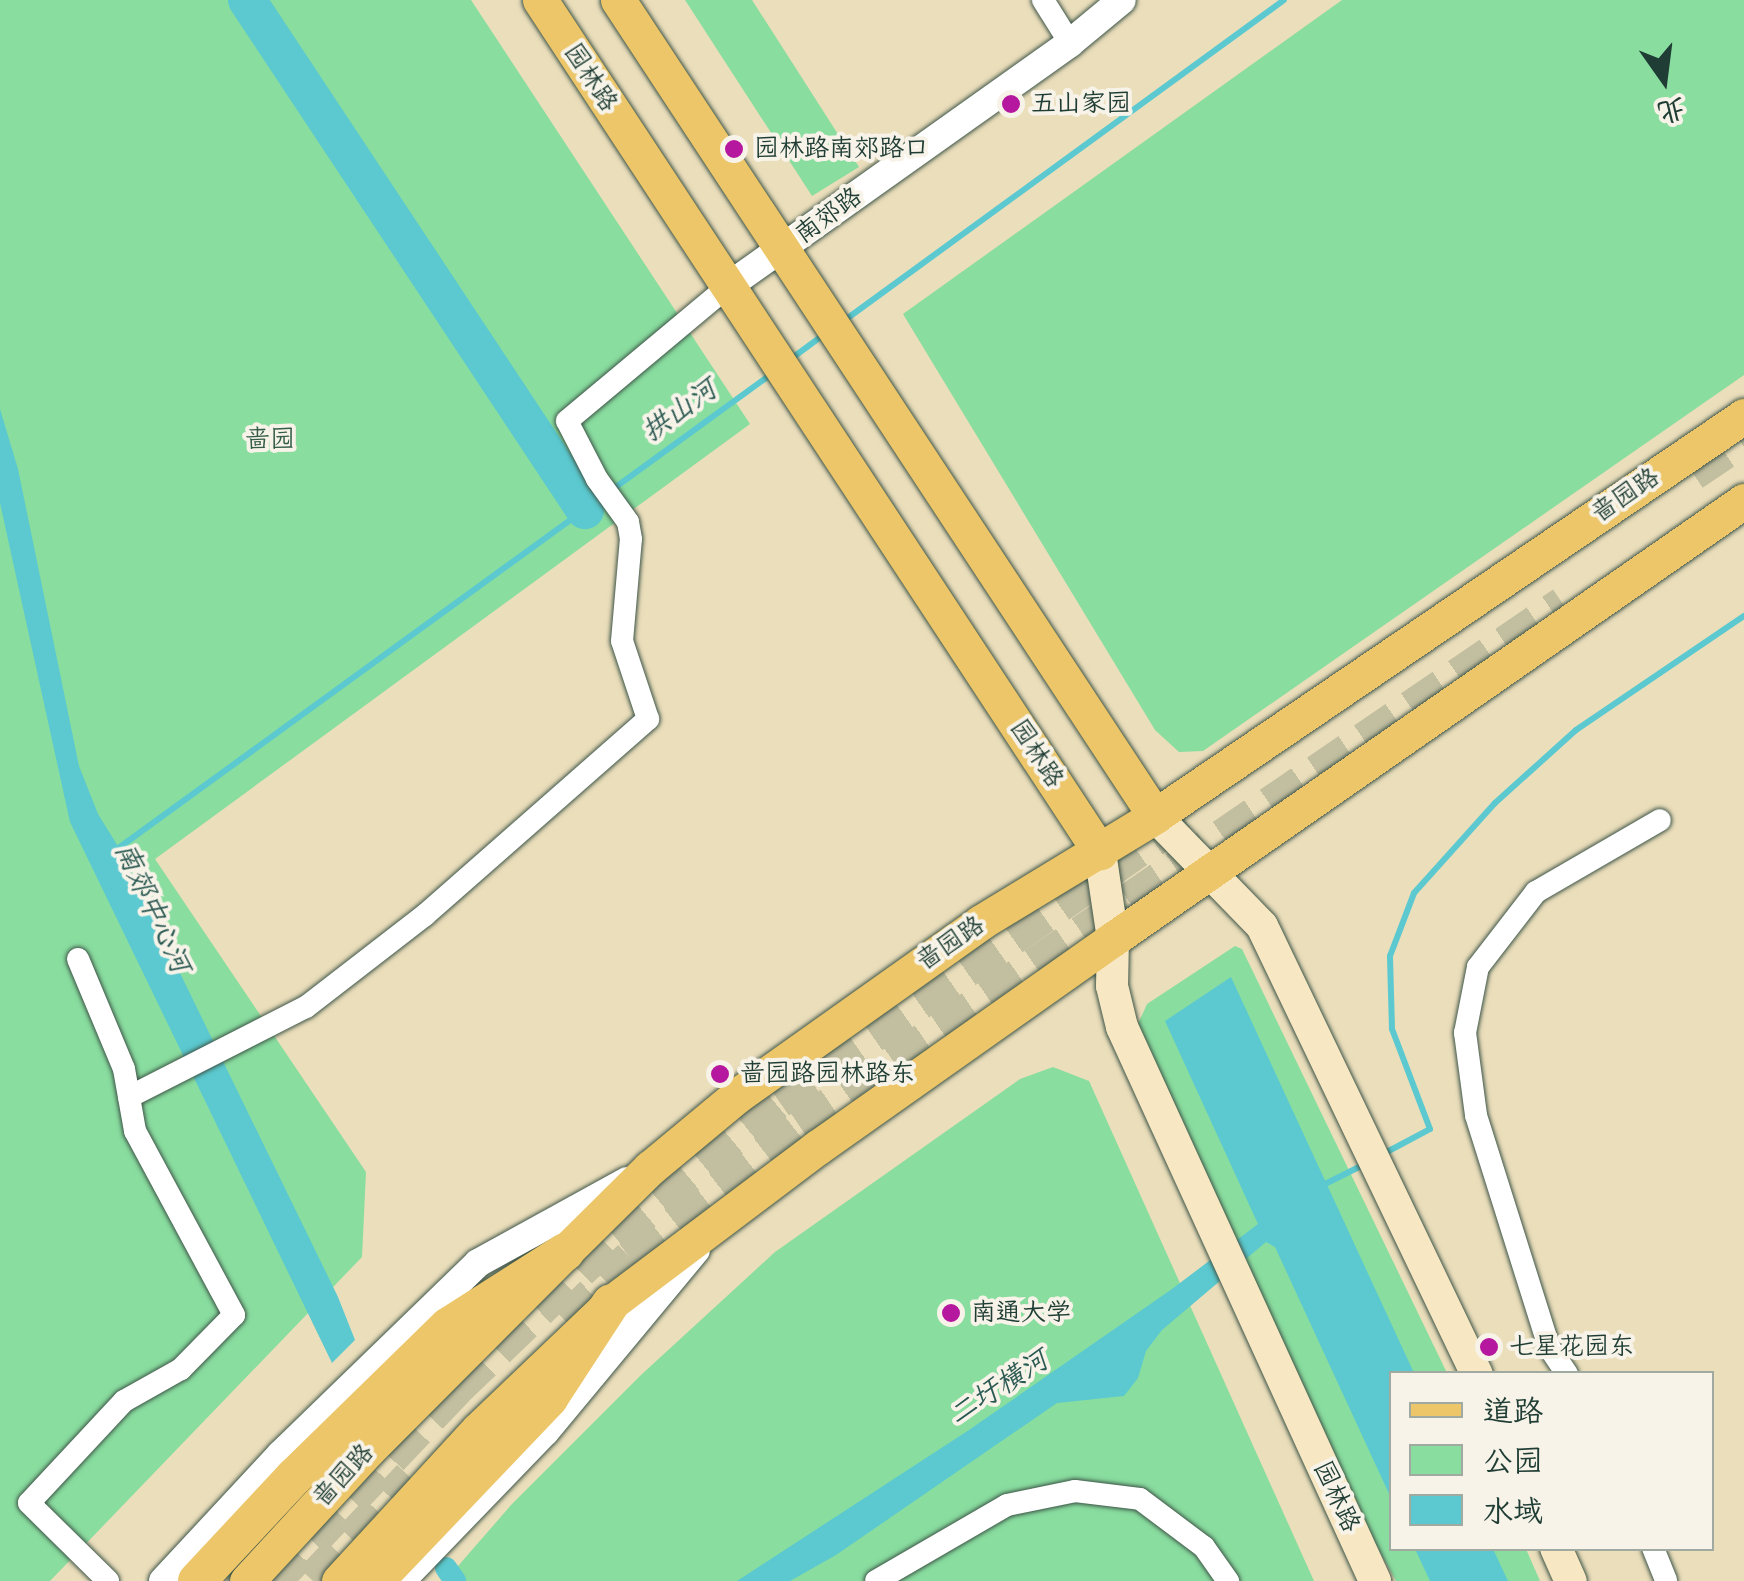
<!DOCTYPE html>
<meta charset="utf-8">
<style>
body{margin:0}
#map{position:relative;width:1744px;height:1581px;overflow:hidden;background:#ebdebb;font-family:Pangolin,"LXGW WenKai TC",sans-serif}
div>[style]{position:absolute}
[style*='--x']{left:calc(var(--x)*1px);top:calc(var(--y)*1px);width:calc(var(--w)*1px);rotate:calc(var(--a)*1deg)}
.green>*{inset:0;background:#89dd9f}
.water>*{inset:0;background:#5bc9cf}
.stream>*{height:6px;margin:-3px;padding:0 3px;transform-origin:3px;border-radius:3px;background:#5bc9cf}
.canal>*{height:22px;margin:-11px;padding:0 11px;transform-origin:11px;border-radius:11px;background:#5bc9cf}
.river>*{height:38px;margin:-19px;padding:0 19px;transform-origin:19px;border-radius:19px;background:#5bc9cf}
.trunk-tunnel>*{height:38px;margin-top:-19px;transform-origin:0;background:repeating-linear-gradient(90deg,#c2bea0 0 38px,transparent 0 57px)}
.roads{filter:drop-shadow(0 0 2px #3e5548) drop-shadow(0 0 2px #3e5548)}
.minor>*{height:22px;margin:-11px;padding:0 11px;transform-origin:11px;border-radius:11px;background:#fff}
.tertiary>*{height:28px;margin:-14px;padding:0 14px;transform-origin:14px;border-radius:14px;background:#fff}
.secondary>*{height:32px;margin:-16px;padding:0 16px;transform-origin:16px;border-radius:16px;background:#f7e8c3}
.primary>*{height:35px;margin:-17.5px;padding:0 17.5px;transform-origin:17.5px;border-radius:17.5px;background:#ecc669}
.trunk>*{height:38px;margin:-19px;padding:0 19px;transform-origin:19px;border-radius:19px;background:#ecc669}
.dots>*{width:28px;height:28px;translate:-50% -50%;box-sizing:border-box;border:5px solid #f7f3e8;border-radius:50%}
span{translate:-50% -50%;white-space:nowrap;text-align:center;line-height:1.15;-webkit-text-stroke:8px #f7f3e8;paint-order:stroke}
.street-label{font-size:25px;color:#1f3d34}
.poi-label{font-size:25px;color:#1f3d34}
.left{translate:0 -50%;text-align:left}
.park-label{font-size:25px;color:#345d49}
.water-label{font-size:28px;color:#2b5953;font-style:italic}
.legend{position:absolute;left:1389px;top:1371px;width:325px;height:180px;box-sizing:border-box;background:#f7f3e8;border:2px solid #a1aaa0;margin:0;padding:12px 18px;list-style:none;font-size:30px;color:#1f3d34}
.legend li{display:flex;align-items:center;gap:20px;height:50px}
.legend b{width:50px;border:2px solid #a1aaa0}
.north{position:absolute;left:1614px;top:30px;width:100px;height:100px;-webkit-text-stroke:8px #f7f3e8;paint-order:stroke;rotate:166deg;font-size:28px;font-weight:700;line-height:40px;text-align:center;color:#1f3d34}
.north::after{content:'';display:block;margin:auto;width:35px;height:45px;background:#1f3d34;clip-path:polygon(50% 0,100% 100%,50% 72%,0 100%)}
</style>
<div id="map">
<div class="green">
<div style="clip-path:polygon(0 0,471px 0,750px 424px,155px 859px,366px 1172px,362px 1257px,50px 1581px,0 1581px)"></div>
<div style="clip-path:polygon(685px 0,752px 0,859px 167px,812px 196px)"></div>
<div style="clip-path:polygon(1342px 0,1744px 0,1744px 375px,1203px 751px,1179px 752px,1155px 730px,903px 314px)"></div>
<div style="clip-path:polygon(1235px 946px,1242px 949px,1447px 1373px,1392px 1374px,1392px 1548px,1526px 1549px,1540px 1581px,1396px 1581px,1371px 1536px,1138px 1024px,1147px 1004px)"></div>
<div style="clip-path:polygon(1053px 1067px,1089px 1081px,1314px 1581px,445px 1581px,512px 1504px,641px 1375px,775px 1252px,1020px 1079px)"></div>
</div>
<div class="water">
<div style="clip-path:polygon(0 409px,18px 469px,79px 766px,98px 814px,119px 848px,338px 1297px,355px 1340px,332px 1363px,70px 822px,0 503px)"></div>
<div style="clip-path:polygon(1231px 977px,1414px 1373px,1392px 1374px,1391px 1498px,1275px 1247px,1266px 1242px,1162px 1330px,1146px 1351px,1138px 1378px,1124px 1396px,1057px 1403px,836px 1555px,790px 1581px,737px 1581px,969px 1430px,1172px 1289px,1258px 1224px,1165px 1021px)"></div>
<div style="clip-path:polygon(1415px 1549px,1493px 1549px,1508px 1581px,1430px 1581px)"></div>
</div>
<div class="stream">
<div style="--x:845;--y:320;--w:543;--a:-36.09"></div>
<div style="--x:788;--y:361;--w:47;--a:-36.4"></div>
<div style="--x:113;--y:852;--w:812;--a:-35.98"></div>
<div style="--x:1383;--y:1154;--w:53;--a:-28"></div>
<div style="--x:1430;--y:1129;--w:107;--a:-110.8"></div>
<div style="--x:1392;--y:1029;--w:73;--a:-91.6"></div>
<div style="--x:1390;--y:956;--w:67;--a:-69.1"></div>
<div style="--x:1414;--y:893;--w:121;--a:-48"></div>
<div style="--x:1495;--y:803;--w:109;--a:-42"></div>
<div style="--x:1576;--y:730;--w:203;--a:-34.2"></div>
<div style="--x:1321;--y:1186;--w:47;--a:-26.6"></div>
</div>
<div class="canal">
<div style="--x:446;--y:1568;--w:16;--a:55"></div>
</div>
<div class="river">
<div style="--x:247;--y:0;--w:612;--a:56.47"></div>
</div>
<div class="trunk-tunnel">
<div style="--x:1692;--y:472;--w:63;--a:-33.9"></div>
<div style="--x:566;--y:1322;--w:91;--a:-44.1"></div>
<div style="--x:631;--y:1259;--w:214;--a:-38"></div>
<div style="--x:800;--y:1127;--w:925;--a:-34.34"></div>
<div style="--x:272;--y:1581;--w:266;--a:-46.5"></div>
<div style="--x:455;--y:1388;--w:220;--a:-43.7"></div>
<div style="--x:614;--y:1236;--w:213;--a:-39.7"></div>
<div style="--x:778;--y:1100;--w:504;--a:-34.98"></div>
<div style="--x:313;--y:1581;--w:142;--a:-46.4"></div>
</div>
<div class="roads">
<div class="minor">
<div style="--x:1043;--y:0;--w:51;--a:57.9"></div>
<div style="--x:78;--y:959;--w:119;--a:67.3"></div>
<div style="--x:124;--y:1069;--w:63;--a:79.9"></div>
<div style="--x:135;--y:1131;--w:209;--a:61.7"></div>
<div style="--x:234;--y:1315;--w:76;--a:134.5"></div>
<div style="--x:181;--y:1369;--w:65;--a:150.7"></div>
<div style="--x:124;--y:1401;--w:139;--a:133"></div>
<div style="--x:29;--y:1503;--w:111;--a:44.6"></div>
<div style="--x:129;--y:1097;--w:199;--a:-27"></div>
<div style="--x:306;--y:1007;--w:150;--a:-37.7"></div>
<div style="--x:425;--y:915;--w:297;--a:-41.3"></div>
<div style="--x:648;--y:719;--w:82;--a:-108.4"></div>
<div style="--x:622;--y:641;--w:102;--a:-85"></div>
<div style="--x:631;--y:539;--w:17;--a:-100"></div>
<div style="--x:628;--y:522;--w:53;--a:-125.8"></div>
<div style="--x:597;--y:479;--w:65;--a:-117.3"></div>
<div style="--x:567;--y:421;--w:209;--a:-39.9"></div>
<div style="--x:1567;--y:1374;--w:32;--a:-124"></div>
<div style="--x:1549;--y:1347;--w:243;--a:-107.5"></div>
<div style="--x:1476;--y:1115;--w:83;--a:-97.6"></div>
<div style="--x:1465;--y:1033;--w:67;--a:-78.9"></div>
<div style="--x:1478;--y:967;--w:95;--a:-52.3"></div>
<div style="--x:1536;--y:892;--w:143;--a:-30.1"></div>
<div style="--x:1653;--y:1548;--w:35;--a:68"></div>
<div style="--x:876;--y:1581;--w:151;--a:-30.1"></div>
<div style="--x:1007;--y:1505;--w:69;--a:-11.6"></div>
<div style="--x:1075;--y:1491;--w:65;--a:7"></div>
<div style="--x:1140;--y:1499;--w:80;--a:36.9"></div>
<div style="--x:1204;--y:1547;--w:42;--a:54.8"></div>
</div>
<div class="tertiary">
<div style="--x:727;--y:287;--w:421;--a:-35.4"></div>
<div style="--x:1070;--y:43;--w:67;--a:-39.6"></div>
<div style="--x:163;--y:1581;--w:173;--a:-47.1"></div>
<div style="--x:281;--y:1454;--w:274;--a:-44.1"></div>
<div style="--x:478;--y:1263;--w:170;--a:-28.8"></div>
<div style="--x:401;--y:1581;--w:207;--a:-46"></div>
<div style="--x:545;--y:1432;--w:236;--a:-50.3"></div>
</div>
<div class="secondary">
<div style="--x:1155;--y:816;--w:153;--a:45.8"></div>
<div style="--x:1262;--y:926;--w:497;--a:64.4"></div>
<div style="--x:1100;--y:852;--w:88;--a:81.5"></div>
<div style="--x:1113;--y:939;--w:47;--a:91.2"></div>
<div style="--x:1112;--y:986;--w:42;--a:76.3"></div>
<div style="--x:1122;--y:1027;--w:609;--a:65.45"></div>
<div style="--x:1556;--y:1548;--w:36;--a:66"></div>
</div>
<div class="primary">
<div style="--x:540;--y:0;--w:1020;--a:56.68"></div>
<div style="--x:618;--y:0;--w:977;--a:56.65"></div>
<div style="--x:247;--y:1581;--w:177;--a:-47.3"></div>
<div style="--x:367;--y:1451;--w:281;--a:-45.1"></div>
<div style="--x:565;--y:1252;--w:120;--a:-44.7"></div>
<div style="--x:650;--y:1168;--w:114;--a:-39.7"></div>
<div style="--x:738;--y:1095;--w:298;--a:-35.4"></div>
<div style="--x:981;--y:922;--w:204;--a:-31.3"></div>
<div style="--x:1155;--y:816;--w:712;--a:-34.18"></div>
<div style="--x:339;--y:1581;--w:205;--a:-47.4"></div>
<div style="--x:478;--y:1430;--w:184;--a:-43.7"></div>
<div style="--x:611;--y:1303;--w:259;--a:-37"></div>
<div style="--x:818;--y:1147;--w:361;--a:-35.2"></div>
<div style="--x:1113;--y:939;--w:768;--a:-34.77"></div>
</div>
<div class="trunk">
<div style="--x:197;--y:1581;--w:142;--a:-47"></div>
<div style="--x:294;--y:1477;--w:216;--a:-44.3"></div>
<div style="--x:449;--y:1326;--w:138;--a:-32.5"></div>
<div style="--x:375;--y:1581;--w:253;--a:-46.4"></div>
<div style="--x:549;--y:1398;--w:113;--a:-56.9"></div>
</div>
</div>
<div class="dots">
<div style="left:1011px;top:104px;background:#b5179e"></div>
<div style="left:734px;top:149px;background:#b5179e"></div>
<div style="left:720px;top:1074px;background:#b5179e"></div>
<div style="left:951px;top:1313px;background:#b5179e"></div>
<div style="left:1489px;top:1347px;background:#b5179e"></div>
</div>
<div class="street-label">
<span style="left:590px;top:78px;rotate:57deg">园林路</span>
<span style="left:829px;top:216px;rotate:-36deg">南郊路</span>
<span style="left:1626px;top:496px;rotate:-34deg">啬园路</span>
<span style="left:1036px;top:754px;rotate:57deg">园林路</span>
<span style="left:951px;top:944px;rotate:-34deg">啬园路</span>
<span style="left:344px;top:1476px;rotate:-47deg">啬园路</span>
<span style="left:1336px;top:1497px;rotate:65deg">园林路</span>
</div>
<div class="poi-label">
<span class="left" style="left:1031px;top:104px">五山家园</span>
<span class="left" style="left:754px;top:149px">园林路南郊路口</span>
<span class="left" style="left:740px;top:1074px">啬园路园林路东</span>
<span class="left" style="left:971px;top:1313px">南通大学</span>
<span class="left" style="left:1509px;top:1347px">七星花园东</span>
</div>
<div class="park-label">
<span style="left:270px;top:440px">啬园</span>
</div>
<div class="water-label">
<span style="left:680px;top:411px;rotate:-36deg">拱山河</span>
<span style="left:152px;top:908px;rotate:65deg">南郊中心河</span>
<span style="left:999px;top:1388px;rotate:-33deg">二圩横河</span>
</div>
<ul class="legend">
<li><b style="height:12px;background:#ecc669"></b>道路</li>
<li><b style="height:28px;background:#89dd9f"></b>公园</li>
<li><b style="height:28px;background:#5bc9cf"></b>水域</li>
</ul>
<div class="north">北</div>
</div>
